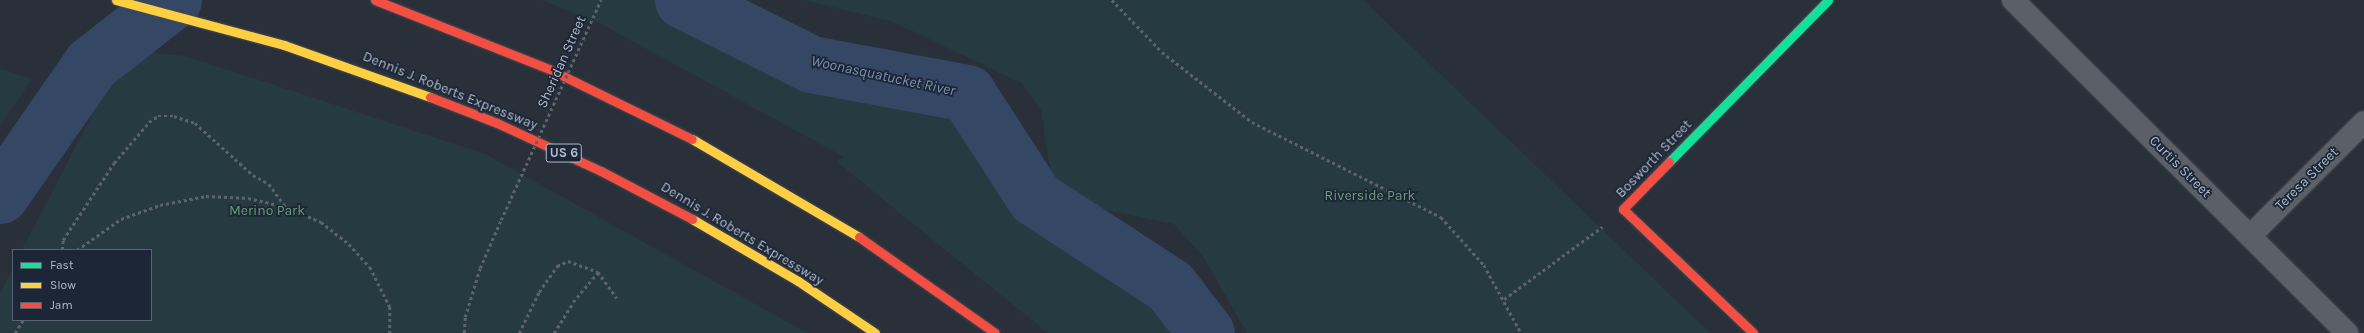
<!DOCTYPE html>
<style>
body{margin:0}
#map{position:relative;width:2364px;height:333px;overflow:hidden;background:#2a303a;font-family:Karla,sans-serif}
div>[style]{position:absolute}
[style*='--x']{left:calc(var(--x)*1px);top:calc(var(--y)*1px);width:calc(var(--w)*1px);rotate:calc(var(--a)*1deg)}
.green>*{inset:0;background:#263b41}
.river>*{height:57px;margin:-28.5px;padding:0 28.5px;transform-origin:28.5px;border-radius:28.5px;background:#344765}
.path>*{height:2.5px;margin-top:-1.25px;transform-origin:0;background:repeating-linear-gradient(90deg,#5c636a 0 3px,transparent 0 6px)}
.roads{filter:drop-shadow(0 0 1px #464b53) drop-shadow(0 0 1px #464b53)}
.street>*{height:22px;margin:-11px;padding:0 11px;transform-origin:11px;border-radius:11px;background:#5a5f68}
.fast>*{height:9px;margin:-4.5px;padding:0 4.5px;transform-origin:4.5px;border-radius:4.5px;background:#16e098}
.slow>*{height:9px;margin:-4.5px;padding:0 4.5px;transform-origin:4.5px;border-radius:4.5px;background:#ffcf43}
.jam>*{height:9px;margin:-4.5px;padding:0 4.5px;transform-origin:4.5px;border-radius:4.5px;background:#f24e42}
.path-bridge>*{height:2.5px;margin-top:-1.25px;transform-origin:0;background:repeating-linear-gradient(90deg,#5c636a 0 3px,transparent 0 6px)}
span{translate:-50% -50%;white-space:nowrap;text-align:center;line-height:1.15;-webkit-text-stroke:3.5px #1c2636;paint-order:stroke}
.shield-label span{padding:1px 3px;background:#1c2636;border:1px solid;border-radius:3px;-webkit-text-stroke-width:0}
.shield-label{font-size:13px;color:#b3bccb;font-weight:700}
.street-label{font-size:14px;color:#b3bccb}
.park-label{font-size:14px;color:#689e77}
.water-label{font-size:15px;color:#7890b5;font-style:italic}
.legend{position:absolute;left:12px;top:249px;width:140px;height:72px;box-sizing:border-box;background:#1c2636;border:1px solid #586272;margin:0;padding:5px 7px;list-style:none;font-size:12px;color:#b3bccb}
.legend li{display:flex;align-items:center;gap:8px;height:20px}
.legend b{width:20px;border:1px solid #586272}
</style>
<div id="map">
<div class="green">
<div style="clip-path:polygon(542px 0,667px 0,900px 80px,988px 144px,1036px 194px,1133px 270px,1197px 333px,1048px 333px,836px 161px,844px 157px,603px 25px)"></div>
<div style="clip-path:polygon(804px 0,1363px 0,1710px 333px,1247px 333px,1203px 256px,1174px 224px,1072px 203px,1050px 169px,1041px 109px,1021px 83px,894px 22px)"></div>
<div style="clip-path:polygon(126px 50px,185px 56px,485px 154px,807px 333px,0 333px,0 293px,13px 268px,13px 320px,151px 320px,151px 250px,22px 250px)"></div>
<div style="clip-path:polygon(0 69px,32px 79px,0 126px)"></div>
</div>
<div class="river">
<div style="--x:683;--y:0;--w:143;--a:26.6"></div>
<div style="--x:811;--y:64;--w:159;--a:10.5"></div>
<div style="--x:967;--y:93;--w:125;--a:57.1"></div>
<div style="--x:1035;--y:198;--w:161;--a:33.1"></div>
<div style="--x:1170;--y:286;--w:59;--a:52.5"></div>
<div style="--x:0;--y:195;--w:160;--a:-55.2"></div>
<div style="--x:91;--y:64;--w:104;--a:-38"></div>
</div>
<div class="path">
<div style="--x:1112;--y:0;--w:72;--a:46.1"></div>
<div style="--x:1162;--y:52;--w:114;--a:37.9"></div>
<div style="--x:1252;--y:122;--w:212;--a:26.7"></div>
<div style="--x:1441;--y:217;--w:64;--a:48.1"></div>
<div style="--x:1484;--y:265;--w:77;--a:61.4"></div>
<div style="--x:62;--y:250;--w:10;--a:-84"></div>
<div style="--x:63;--y:240;--w:92;--a:-56.5"></div>
<div style="--x:114;--y:163;--w:54;--a:-49.5"></div>
<div style="--x:149;--y:122;--w:11;--a:-34"></div>
<div style="--x:158;--y:116;--w:16;--a:0"></div>
<div style="--x:174;--y:116;--w:22;--a:18"></div>
<div style="--x:195;--y:123;--w:78;--a:41.9"></div>
<div style="--x:253;--y:175;--w:18;--a:29"></div>
<div style="--x:269;--y:184;--w:29;--a:54"></div>
<div style="--x:77;--y:250;--w:54;--a:-35.2"></div>
<div style="--x:121;--y:219;--w:41;--a:-19.7"></div>
<div style="--x:160;--y:205;--w:47;--a:-11.1"></div>
<div style="--x:206;--y:196;--w:42;--a:2.7"></div>
<div style="--x:248;--y:198;--w:39;--a:13"></div>
<div style="--x:286;--y:207;--w:38;--a:23"></div>
<div style="--x:321;--y:222;--w:36;--a:38"></div>
<div style="--x:349;--y:244;--w:31;--a:48"></div>
<div style="--x:370;--y:267;--w:45;--a:63.4"></div>
<div style="--x:390;--y:307;--w:26;--a:90"></div>
<div style="--x:1504;--y:299;--w:122;--a:-36.3"></div>
<div style="--x:15;--y:333;--w:15;--a:-58"></div>
<div style="--x:464;--y:333;--w:16;--a:-86"></div>
<div style="--x:465;--y:317;--w:51;--a:-73"></div>
<div style="--x:480;--y:268;--w:52;--a:-66.4"></div>
<div style="--x:519;--y:333;--w:46;--a:-64"></div>
<div style="--x:539;--y:292;--w:32;--a:-55"></div>
<div style="--x:557;--y:266;--w:12;--a:-24"></div>
<div style="--x:568;--y:261;--w:32;--a:20"></div>
<div style="--x:598;--y:272;--w:32;--a:54"></div>
<div style="--x:554;--y:333;--w:36;--a:-58"></div>
<div style="--x:573;--y:302;--w:39;--a:-50"></div>
</div>
<div class="roads">
<div class="street">
<div style="--x:2013;--y:0;--w:472;--a:44.9"></div>
<div style="--x:2250;--y:236;--w:161;--a:-45"></div>
</div>
<div class="fast">
<div style="--x:1669;--y:162;--w:227;--a:-45.5"></div>
</div>
<div class="slow">
<div style="--x:116;--y:0;--w:174;--a:15"></div>
<div style="--x:284;--y:45;--w:155;--a:19.6"></div>
<div style="--x:692;--y:139;--w:194;--a:30.4"></div>
<div style="--x:692;--y:219;--w:123;--a:30.3"></div>
<div style="--x:798;--y:281;--w:93;--a:34"></div>
</div>
<div class="jam">
<div style="--x:375;--y:0;--w:187;--a:21.6"></div>
<div style="--x:549;--y:69;--w:159;--a:26.1"></div>
<div style="--x:430;--y:97;--w:72;--a:21.2"></div>
<div style="--x:497;--y:123;--w:115;--a:24.8"></div>
<div style="--x:601;--y:171;--w:103;--a:27.8"></div>
<div style="--x:1669;--y:162;--w:66;--a:134.4"></div>
<div style="--x:1623;--y:209;--w:180;--a:43.6"></div>
<div style="--x:859;--y:237;--w:166;--a:35.2"></div>
</div>
</div>
<div class="path-bridge">
<div style="--x:501;--y:220;--w:242;--a:-65.6"></div>
</div>
<div class="shield-label">
<span style="left:564px;top:153px">US 6</span>
</div>
<div class="street-label">
<span style="left:562px;top:62px;rotate:-66deg">Sheridan Street</span>
<span style="left:450px;top:91px;rotate:22deg">Dennis J. Roberts Expressway</span>
<span style="left:1654px;top:159px;rotate:-46deg">Bosworth Street</span>
<span style="left:2180px;top:167px;rotate:45deg">Curtis Street</span>
<span style="left:2307px;top:179px;rotate:-45deg">Teresa Street</span>
<span style="left:742px;top:234px;rotate:31deg">Dennis J. Roberts Expressway</span>
</div>
<div class="park-label">
<span style="left:1370px;top:196px">Riverside Park</span>
<span style="left:267px;top:211px">Merino Park</span>
</div>
<div class="water-label">
<span style="left:883px;top:76px;rotate:12deg">Woonasquatucket River</span>
</div>
<ul class="legend">
<li><b style="height:5px;background:#16e098"></b>Fast</li>
<li><b style="height:5px;background:#ffcf43"></b>Slow</li>
<li><b style="height:5px;background:#f24e42"></b>Jam</li>
</ul>
</div>
